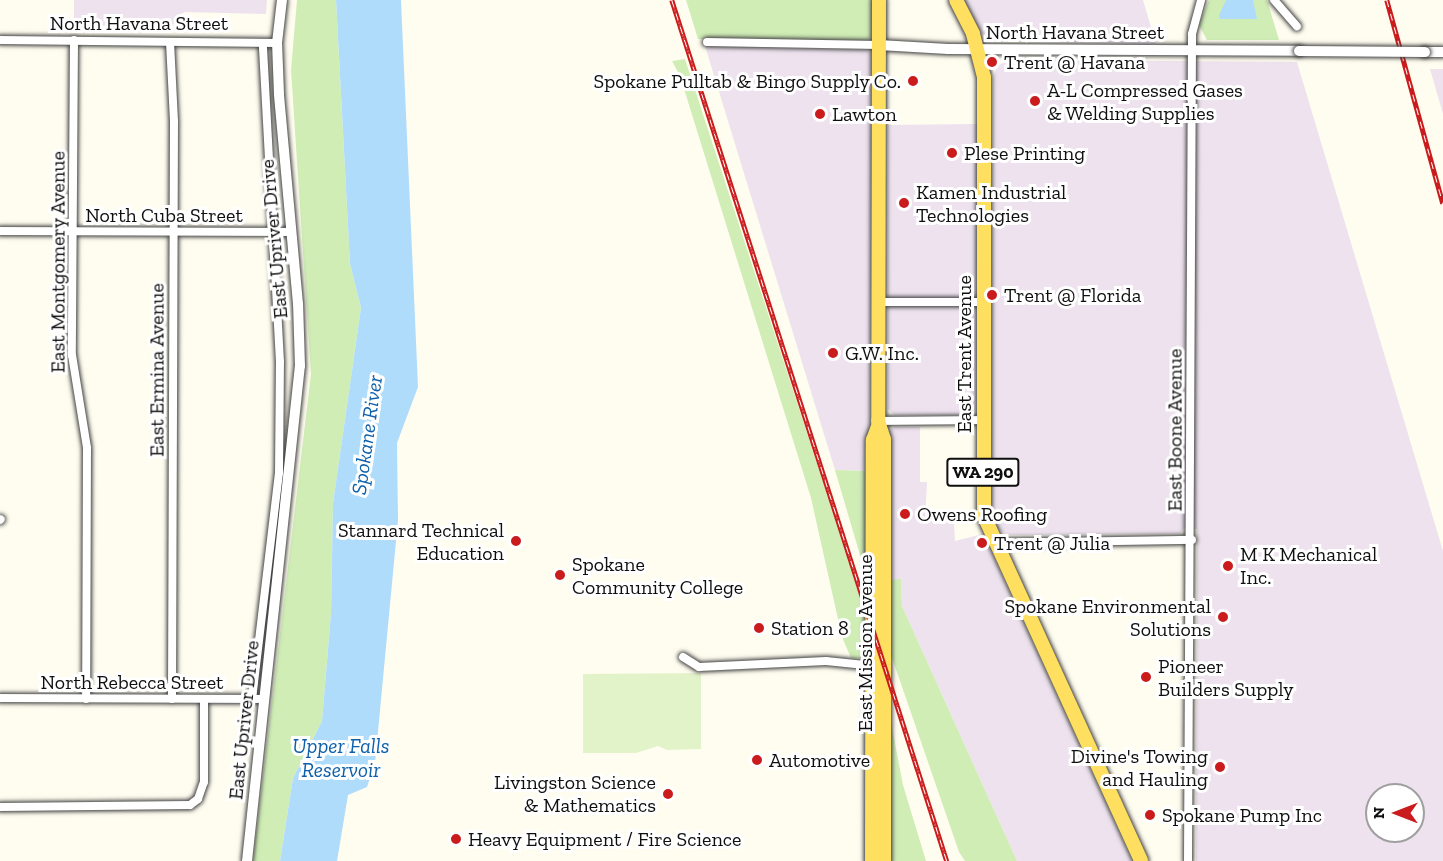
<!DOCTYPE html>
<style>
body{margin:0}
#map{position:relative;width:1443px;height:861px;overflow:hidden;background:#fffdf0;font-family:"Zilla Slab",serif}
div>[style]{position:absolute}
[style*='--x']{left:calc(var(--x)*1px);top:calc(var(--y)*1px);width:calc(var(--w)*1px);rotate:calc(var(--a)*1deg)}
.industrial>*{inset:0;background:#ede2ee}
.green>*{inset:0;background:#d0edb6}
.pitch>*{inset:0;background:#e3f3c9}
.water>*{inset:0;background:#b0dcfb}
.roads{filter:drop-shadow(0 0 2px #424242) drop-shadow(0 0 2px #424242)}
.minor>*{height:8px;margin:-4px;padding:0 4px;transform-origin:4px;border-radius:4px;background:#fff}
.tertiary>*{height:10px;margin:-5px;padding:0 5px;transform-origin:5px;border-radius:5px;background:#fff}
.primary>*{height:14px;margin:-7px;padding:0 7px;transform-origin:7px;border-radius:7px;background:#ffdf60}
.rail>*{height:4.5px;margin-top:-2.25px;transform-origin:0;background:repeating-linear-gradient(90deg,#fff 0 7px,#ca1b1d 0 14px);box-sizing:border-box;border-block:2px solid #ca1b1d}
.bridges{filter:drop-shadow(0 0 2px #424242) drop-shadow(0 0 2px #424242)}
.tertiary-bridge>*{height:10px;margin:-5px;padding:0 5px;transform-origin:5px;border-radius:5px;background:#fff}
.dots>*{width:16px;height:16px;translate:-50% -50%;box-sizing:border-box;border:3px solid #fff;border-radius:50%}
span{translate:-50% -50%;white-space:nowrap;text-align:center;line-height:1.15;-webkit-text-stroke:6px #fff;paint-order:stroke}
.shield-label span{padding:2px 4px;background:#fff;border:2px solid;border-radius:4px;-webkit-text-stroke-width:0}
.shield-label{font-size:18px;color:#0f0f0f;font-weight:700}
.street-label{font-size:20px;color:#0f0f0f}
.poi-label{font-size:20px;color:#0f0f0f}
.left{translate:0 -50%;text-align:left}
.right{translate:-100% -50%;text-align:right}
.water-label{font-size:21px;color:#0d60ab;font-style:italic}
.north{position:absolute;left:1365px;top:783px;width:60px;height:60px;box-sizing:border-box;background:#fff;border:2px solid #9f9f9f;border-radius:50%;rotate:270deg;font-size:16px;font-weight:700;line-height:24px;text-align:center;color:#0f0f0f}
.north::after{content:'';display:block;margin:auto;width:21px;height:27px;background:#ca1b1d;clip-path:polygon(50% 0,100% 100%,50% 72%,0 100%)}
</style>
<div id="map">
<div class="industrial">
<div style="clip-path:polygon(74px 0,267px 0,266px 14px,185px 12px,179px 15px,177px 30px,74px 29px)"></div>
<div style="clip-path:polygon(962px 0,1143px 0,1156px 44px,992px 41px,981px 33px)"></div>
<div style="clip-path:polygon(705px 46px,866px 50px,873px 55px,869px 471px,835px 470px)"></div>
<div style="clip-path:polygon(evenodd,1009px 60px,1297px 62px,1443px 551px,1443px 861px,1196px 861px,1197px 529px,1184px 528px,1180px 534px,1006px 535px,997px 528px,991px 501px,993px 78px,997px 66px,1009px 60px,1377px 795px,1413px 795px,1413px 831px,1377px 831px,1377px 795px)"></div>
<div style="clip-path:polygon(1430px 69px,1443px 69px,1443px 114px)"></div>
<div style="clip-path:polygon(977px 124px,976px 410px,970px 415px,894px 415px,888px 409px,888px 125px)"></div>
<div style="clip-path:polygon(894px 427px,920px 427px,920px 482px,927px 482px,925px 521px,954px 521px,955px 541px,983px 534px,1132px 861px,1017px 861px,902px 606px,901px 580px,889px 580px,888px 432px)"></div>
</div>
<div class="green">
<div style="clip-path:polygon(297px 0,336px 0,350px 264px,361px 308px,333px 503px,331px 613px,322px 721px,293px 778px,280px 861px,253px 861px,311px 374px,291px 70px)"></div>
<div style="clip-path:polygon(686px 0,873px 0,873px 35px,866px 41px,698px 39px)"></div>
<div style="clip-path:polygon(1209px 0,1267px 0,1279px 40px,1207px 40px,1199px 25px)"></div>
<div style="clip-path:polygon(685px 59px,868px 620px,865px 658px,851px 658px,842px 637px,811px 498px,680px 76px,672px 61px)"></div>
<div style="clip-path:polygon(835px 470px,869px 471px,870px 589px)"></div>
<div style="clip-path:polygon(901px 579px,902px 606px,1017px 861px,965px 861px,959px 852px,889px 649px,889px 580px)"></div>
<div style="clip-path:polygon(889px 712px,903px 785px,926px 861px,889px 861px)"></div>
</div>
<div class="pitch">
<div style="clip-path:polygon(701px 673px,701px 749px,667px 750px,658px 746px,636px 753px,583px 753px,583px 674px)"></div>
</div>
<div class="water">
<div style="clip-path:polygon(336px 0,401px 0,418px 387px,397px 443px,398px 520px,375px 763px,367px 787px,348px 795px,337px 861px,280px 861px,293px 778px,322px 721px,331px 613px,333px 503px,361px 308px,350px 264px)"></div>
<div style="clip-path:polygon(1226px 0,1253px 0,1257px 19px,1220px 19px,1219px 15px)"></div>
</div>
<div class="roads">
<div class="minor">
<div style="--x:1274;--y:0;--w:35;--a:49"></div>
<div style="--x:0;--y:40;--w:277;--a:0.6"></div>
<div style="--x:74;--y:40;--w:315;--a:90.4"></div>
<div style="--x:72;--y:355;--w:94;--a:80.8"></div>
<div style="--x:87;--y:448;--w:251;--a:90.2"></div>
<div style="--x:170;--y:42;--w:79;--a:87.1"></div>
<div style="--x:174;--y:121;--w:578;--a:90.2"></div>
<div style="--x:707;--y:42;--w:172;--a:1"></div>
<div style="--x:0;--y:231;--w:292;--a:0.2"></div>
<div style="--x:879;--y:302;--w:105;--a:0"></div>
<div style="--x:878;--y:421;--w:106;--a:-0.5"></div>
<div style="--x:0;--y:520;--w:1;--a:-45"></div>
<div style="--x:995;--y:543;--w:197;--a:-0.9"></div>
<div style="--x:683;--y:657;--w:19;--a:32"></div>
<div style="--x:699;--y:667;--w:127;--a:-2.7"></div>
<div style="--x:826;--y:661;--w:49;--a:5.8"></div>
<div style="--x:0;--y:698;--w:265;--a:0.2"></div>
<div style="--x:252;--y:699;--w:228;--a:-83.2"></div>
<div style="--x:279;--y:473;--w:111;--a:-89.5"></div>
<div style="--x:280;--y:362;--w:318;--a:-93.1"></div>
<div style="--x:0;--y:807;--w:190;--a:-0.6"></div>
<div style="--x:190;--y:805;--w:10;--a:-37"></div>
<div style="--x:198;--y:799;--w:18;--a:-71"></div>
<div style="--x:204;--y:782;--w:83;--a:-90"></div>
<div style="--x:1188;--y:861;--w:827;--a:-89.72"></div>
<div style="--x:1192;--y:34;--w:35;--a:-75"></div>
</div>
<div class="tertiary">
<div style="--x:879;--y:45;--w:69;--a:3.3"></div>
<div style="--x:948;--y:49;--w:351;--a:0.3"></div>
<div style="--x:1425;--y:52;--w:18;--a:0"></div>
<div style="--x:247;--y:861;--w:498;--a:-83.9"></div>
<div style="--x:300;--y:366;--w:62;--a:-91.8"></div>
<div style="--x:298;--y:304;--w:211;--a:-95.2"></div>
<div style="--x:279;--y:94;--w:51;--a:-92.2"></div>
<div style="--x:277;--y:43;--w:43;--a:-83.4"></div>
</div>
<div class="primary">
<div style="--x:879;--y:0;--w:421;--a:90.1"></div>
<div style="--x:878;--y:421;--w:20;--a:72"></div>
<div style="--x:884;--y:440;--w:421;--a:90"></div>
<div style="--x:956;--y:0;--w:38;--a:63"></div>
<div style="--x:973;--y:34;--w:44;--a:75.7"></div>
<div style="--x:984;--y:77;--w:439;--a:90"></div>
<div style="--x:984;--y:516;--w:379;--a:65.5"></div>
<div style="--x:872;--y:861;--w:421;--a:-89.9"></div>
<div style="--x:873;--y:440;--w:15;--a:-70"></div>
</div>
</div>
<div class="rail">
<div style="--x:672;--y:0;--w:904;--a:72.29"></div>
<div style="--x:1387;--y:0;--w:211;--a:74.6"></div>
</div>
<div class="bridges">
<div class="tertiary-bridge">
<div style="--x:1299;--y:51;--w:126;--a:0.5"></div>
</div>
</div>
<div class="dots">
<div style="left:992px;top:62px;background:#ca1b1d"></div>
<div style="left:913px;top:81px;background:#ca1b1d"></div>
<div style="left:1035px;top:101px;background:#ca1b1d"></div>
<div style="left:820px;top:114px;background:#ca1b1d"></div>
<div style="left:952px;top:153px;background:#ca1b1d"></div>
<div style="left:904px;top:203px;background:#ca1b1d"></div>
<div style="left:992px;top:295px;background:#ca1b1d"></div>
<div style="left:833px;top:353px;background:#ca1b1d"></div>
<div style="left:905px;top:514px;background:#ca1b1d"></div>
<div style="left:516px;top:541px;background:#ca1b1d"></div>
<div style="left:982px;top:543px;background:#ca1b1d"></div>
<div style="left:1228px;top:566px;background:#ca1b1d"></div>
<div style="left:560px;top:575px;background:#ca1b1d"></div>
<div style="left:1223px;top:617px;background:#ca1b1d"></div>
<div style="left:759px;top:628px;background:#ca1b1d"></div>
<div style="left:1146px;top:677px;background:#ca1b1d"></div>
<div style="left:757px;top:760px;background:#ca1b1d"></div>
<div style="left:1220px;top:767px;background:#ca1b1d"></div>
<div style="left:668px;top:794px;background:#ca1b1d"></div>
<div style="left:1150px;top:815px;background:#ca1b1d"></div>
<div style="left:456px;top:839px;background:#ca1b1d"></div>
</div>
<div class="shield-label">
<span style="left:983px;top:472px">WA 290</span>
</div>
<div class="street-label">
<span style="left:139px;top:23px">North Havana Street</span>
<span style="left:1075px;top:32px">North Havana Street</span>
<span style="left:164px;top:215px">North Cuba Street</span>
<span style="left:274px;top:239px;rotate:-95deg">East Upriver Drive</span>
<span style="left:58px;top:262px;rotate:-90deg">East Montgomery Avenue</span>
<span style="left:964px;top:354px;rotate:-90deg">East Trent Avenue</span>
<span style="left:157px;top:370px;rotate:-90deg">East Ermina Avenue</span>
<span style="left:1175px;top:430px;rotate:-90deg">East Boone Avenue</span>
<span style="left:865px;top:643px;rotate:-90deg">East Mission Avenue</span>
<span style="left:132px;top:682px">North Rebecca Street</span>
<span style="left:244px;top:720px;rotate:-84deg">East Upriver Drive</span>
</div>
<div class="poi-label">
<span class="left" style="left:1004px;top:62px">Trent @ Havana</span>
<span class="right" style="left:901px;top:81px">Spokane Pulltab &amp; Bingo Supply Co.</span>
<span class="left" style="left:1047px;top:102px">A-L Compressed Gases<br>&amp; Welding Supplies</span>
<span class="left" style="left:832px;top:114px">Lawton</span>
<span class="left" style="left:964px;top:153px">Plese Printing</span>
<span class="left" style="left:916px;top:204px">Kamen Industrial<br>Technologies</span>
<span class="left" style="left:1004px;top:295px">Trent @ Florida</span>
<span class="left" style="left:845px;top:353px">G.W. Inc.</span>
<span class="left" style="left:917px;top:514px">Owens Roofing</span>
<span class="right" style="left:504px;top:542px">Stannard Technical<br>Education</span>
<span class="left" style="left:994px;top:543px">Trent @ Julia</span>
<span class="left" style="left:1240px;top:566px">M K Mechanical<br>Inc.</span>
<span class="left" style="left:572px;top:576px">Spokane<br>Community College</span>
<span class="right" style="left:1211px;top:618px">Spokane Environmental<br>Solutions</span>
<span class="left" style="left:771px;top:628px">Station 8</span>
<span class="left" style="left:1158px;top:678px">Pioneer<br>Builders Supply</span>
<span class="right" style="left:1208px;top:768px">Divine's Towing<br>and Hauling</span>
<span class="left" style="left:769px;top:760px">Automotive</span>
<span class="right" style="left:656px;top:794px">Livingston Science<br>&amp; Mathematics</span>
<span class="left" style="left:1162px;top:815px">Spokane Pump Inc</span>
<span class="left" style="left:468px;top:839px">Heavy Equipment / Fire Science</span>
</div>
<div class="water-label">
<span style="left:367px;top:435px;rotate:-82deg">Spokane River</span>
<span style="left:341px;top:758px">Upper Falls<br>Reservoir</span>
</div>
<div class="north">N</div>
</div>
